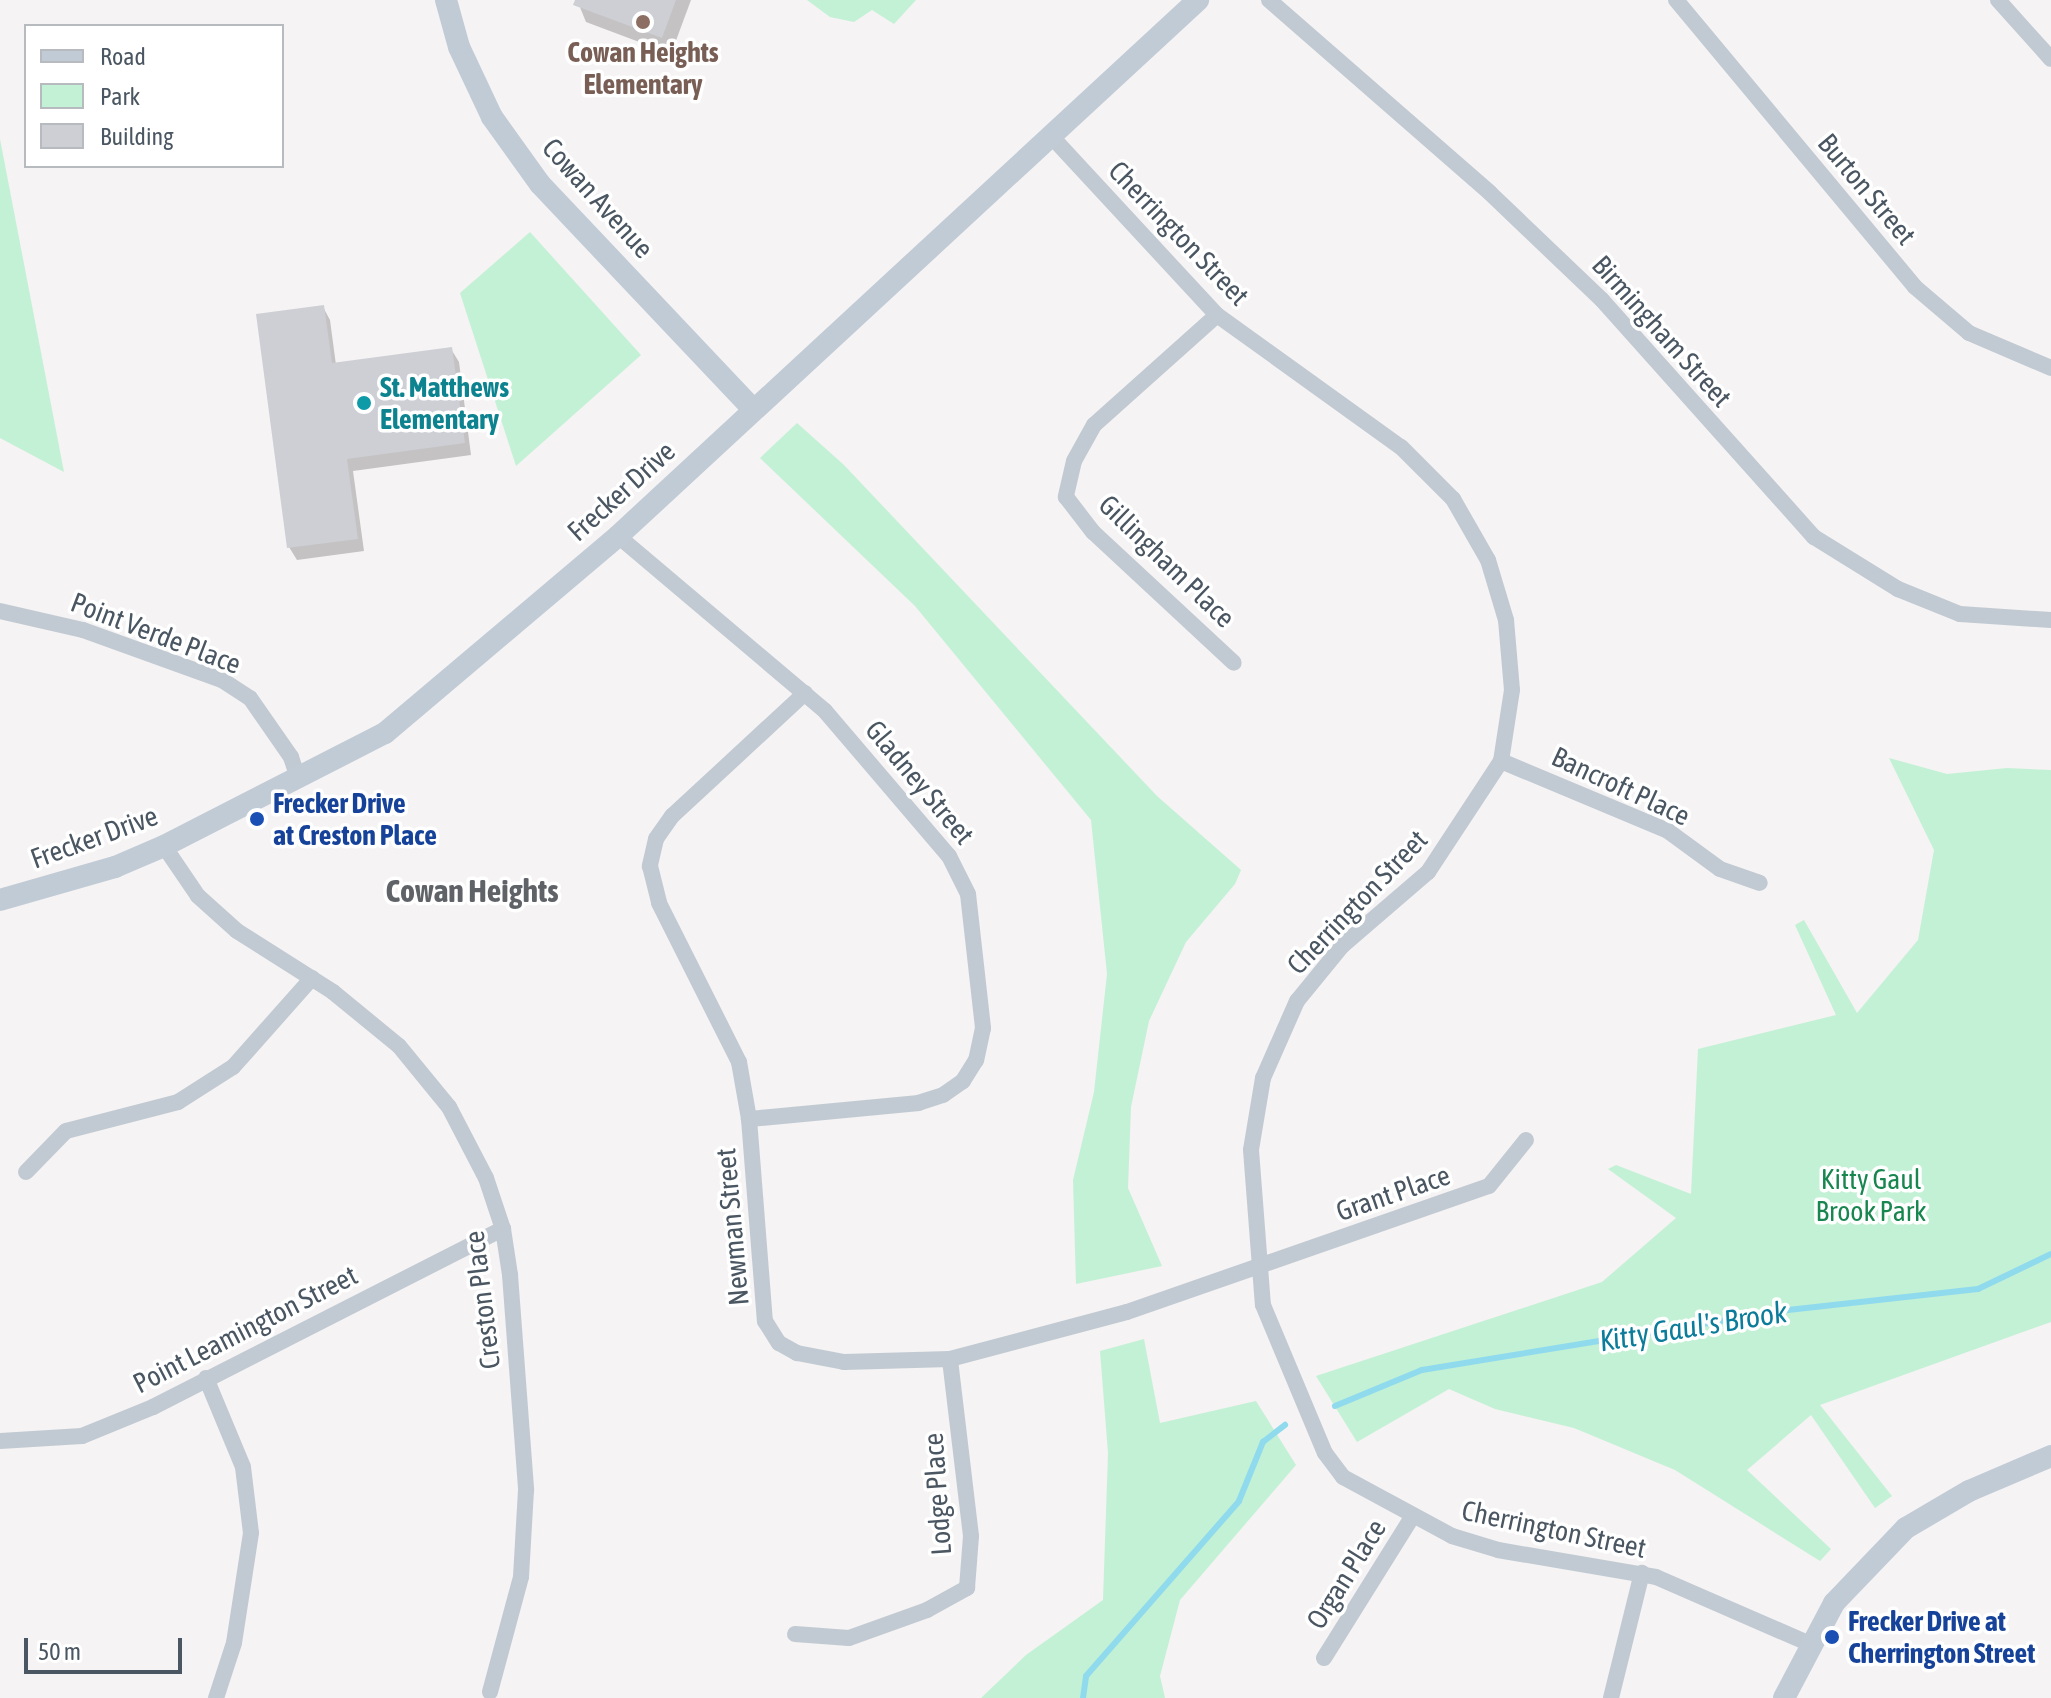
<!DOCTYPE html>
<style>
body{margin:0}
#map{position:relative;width:2051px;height:1698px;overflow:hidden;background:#f5f3f3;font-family:"Asap Condensed",sans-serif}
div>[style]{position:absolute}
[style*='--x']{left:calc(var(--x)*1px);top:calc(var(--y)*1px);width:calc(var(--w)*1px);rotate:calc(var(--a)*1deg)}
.green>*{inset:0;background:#c3f1d5}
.shadow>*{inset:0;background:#0003}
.stream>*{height:6px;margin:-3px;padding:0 3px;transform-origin:3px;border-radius:3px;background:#90daee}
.building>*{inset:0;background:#cdcfd5}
.street>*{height:16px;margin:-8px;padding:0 8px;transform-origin:8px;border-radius:8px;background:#c1cad2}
.secondary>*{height:22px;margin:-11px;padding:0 11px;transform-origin:11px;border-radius:11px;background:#c1cbd6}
.dots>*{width:22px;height:22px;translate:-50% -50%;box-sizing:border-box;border:4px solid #fff;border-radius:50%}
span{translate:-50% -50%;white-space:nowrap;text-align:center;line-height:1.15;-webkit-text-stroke:7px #fff;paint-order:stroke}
.education-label{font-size:28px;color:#785e54;font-weight:700}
.street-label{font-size:28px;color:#4a5661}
.culture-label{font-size:28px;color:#0d838f;font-weight:700}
.left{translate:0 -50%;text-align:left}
.transit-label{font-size:28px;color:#164399;font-weight:700}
.park-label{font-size:28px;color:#17864f}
.water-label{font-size:30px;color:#0c7c9b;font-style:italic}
.quarter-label{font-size:32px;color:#5f6368;font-weight:700}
.legend{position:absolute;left:24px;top:24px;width:260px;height:144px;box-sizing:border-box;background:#fff;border:2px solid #b7bbc0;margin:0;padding:10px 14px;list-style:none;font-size:24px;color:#4a5661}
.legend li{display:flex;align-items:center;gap:16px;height:40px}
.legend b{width:40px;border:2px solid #b7bbc0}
.scale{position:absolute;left:24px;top:1638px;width:158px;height:36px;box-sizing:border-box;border:4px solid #4a5661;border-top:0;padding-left:10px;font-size:24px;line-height:28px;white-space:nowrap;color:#4a5661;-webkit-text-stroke:6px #fff;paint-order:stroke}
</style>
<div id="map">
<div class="green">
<div style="clip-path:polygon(807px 0,916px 0,894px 24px,872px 10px,854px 22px,830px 17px)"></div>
<div style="clip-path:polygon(0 139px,64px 472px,0 438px)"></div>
<div style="clip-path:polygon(530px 232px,641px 355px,516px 466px,460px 293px)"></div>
<div style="clip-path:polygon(797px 423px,844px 465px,1157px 796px,1241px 870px,1235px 884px,1186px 942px,1149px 1021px,1131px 1107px,1128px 1188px,1162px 1266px,1076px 1284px,1073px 1180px,1094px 1092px,1107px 974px,1091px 820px,915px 606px,760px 458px)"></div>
<div style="clip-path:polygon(1889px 758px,1947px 774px,2007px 768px,2051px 770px,2051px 1322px,1820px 1405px,1892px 1496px,1875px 1508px,1811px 1415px,1747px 1470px,1831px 1549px,1820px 1561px,1675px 1470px,1574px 1428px,1495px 1409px,1449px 1389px,1357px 1442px,1316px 1376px,1602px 1282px,1676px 1218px,1608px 1169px,1616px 1165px,1691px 1194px,1698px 1049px,1836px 1015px,1795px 925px,1804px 920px,1857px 1013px,1918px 940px,1934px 850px)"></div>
<div style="clip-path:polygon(1144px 1339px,1160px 1423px,1256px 1401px,1296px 1465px,1180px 1600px,1160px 1676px,1165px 1698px,981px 1698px,1026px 1655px,1103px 1600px,1108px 1453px,1100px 1351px)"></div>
</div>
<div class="shadow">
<div style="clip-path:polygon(577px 0,691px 0,671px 54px,586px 22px)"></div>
<div style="clip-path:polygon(323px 307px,330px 320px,336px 365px,451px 349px,459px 362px,471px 455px,353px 471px,364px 551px,297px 560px,289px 547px)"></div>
</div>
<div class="stream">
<div style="--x:1335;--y:1406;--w:94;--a:-22.5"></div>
<div style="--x:1422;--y:1370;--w:371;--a:-9.3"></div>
<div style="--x:1788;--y:1310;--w:191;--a:-6.3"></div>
<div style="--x:1978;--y:1289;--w:81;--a:-25.6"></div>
<div style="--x:1083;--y:1698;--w:22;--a:-82"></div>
<div style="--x:1086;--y:1676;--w:232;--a:-48.8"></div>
<div style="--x:1239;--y:1501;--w:64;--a:-67.9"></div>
<div style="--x:1263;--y:1442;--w:28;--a:-38"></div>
</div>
<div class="building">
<div style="clip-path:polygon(575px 0,676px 0,662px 38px,573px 5px)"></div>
<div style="clip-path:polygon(324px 305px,332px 363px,452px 347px,465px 443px,347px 459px,358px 539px,287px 548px,256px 314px)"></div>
</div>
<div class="street">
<div style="--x:1269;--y:0;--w:293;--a:41.1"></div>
<div style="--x:1490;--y:193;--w:155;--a:43.7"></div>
<div style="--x:1602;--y:300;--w:318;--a:48.2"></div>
<div style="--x:1814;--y:537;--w:99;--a:31.8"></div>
<div style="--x:1898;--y:589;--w:67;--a:22"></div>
<div style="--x:1960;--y:614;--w:91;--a:3.8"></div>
<div style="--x:1676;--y:0;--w:373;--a:50.2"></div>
<div style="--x:1915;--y:287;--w:71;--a:40.4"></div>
<div style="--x:1969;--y:333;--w:89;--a:23.1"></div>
<div style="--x:1998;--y:0;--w:79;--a:48.1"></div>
<div style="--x:1052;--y:137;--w:243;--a:47.2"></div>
<div style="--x:1217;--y:315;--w:226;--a:35.7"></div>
<div style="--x:1401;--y:447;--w:74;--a:45"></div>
<div style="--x:1453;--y:499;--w:70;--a:60.2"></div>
<div style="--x:1488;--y:560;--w:63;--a:73.3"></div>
<div style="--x:1506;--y:620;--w:70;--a:85.1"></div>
<div style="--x:1512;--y:690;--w:72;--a:98.8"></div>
<div style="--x:1501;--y:761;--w:133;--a:123.3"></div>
<div style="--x:1428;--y:872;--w:113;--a:139.3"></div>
<div style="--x:1342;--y:946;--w:71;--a:129.3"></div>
<div style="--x:1297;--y:1001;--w:84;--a:113.8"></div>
<div style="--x:1263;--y:1078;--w:73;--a:99.5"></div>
<div style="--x:1251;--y:1150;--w:155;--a:85.6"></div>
<div style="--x:1263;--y:1305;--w:160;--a:67.3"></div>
<div style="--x:1325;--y:1453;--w:30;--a:53"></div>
<div style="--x:1343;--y:1477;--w:124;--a:28.4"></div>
<div style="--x:1452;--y:1536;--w:48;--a:16.9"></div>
<div style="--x:1498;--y:1550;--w:160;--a:9.7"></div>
<div style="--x:1656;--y:1577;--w:168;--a:23.5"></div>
<div style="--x:1217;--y:315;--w:165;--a:138.2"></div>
<div style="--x:1094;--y:425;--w:41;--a:119.1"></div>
<div style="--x:1074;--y:461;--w:37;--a:103"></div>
<div style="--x:1066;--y:497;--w:44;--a:52.4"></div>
<div style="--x:1093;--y:532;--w:192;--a:42.9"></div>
<div style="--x:618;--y:536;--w:271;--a:40.2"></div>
<div style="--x:825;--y:711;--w:191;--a:49.5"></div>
<div style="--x:949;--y:856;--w:42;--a:63.4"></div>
<div style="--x:968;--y:894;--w:135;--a:83.6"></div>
<div style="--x:983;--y:1028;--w:33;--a:102"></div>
<div style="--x:976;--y:1060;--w:25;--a:122"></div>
<div style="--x:963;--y:1081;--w:24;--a:145"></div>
<div style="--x:943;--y:1095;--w:25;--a:162"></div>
<div style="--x:919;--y:1103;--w:171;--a:174.6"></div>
<div style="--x:0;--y:611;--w:85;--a:12.9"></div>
<div style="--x:83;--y:630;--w:148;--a:19.8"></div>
<div style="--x:222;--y:680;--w:33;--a:33"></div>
<div style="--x:250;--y:698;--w:72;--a:55.2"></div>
<div style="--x:291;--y:757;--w:20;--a:72"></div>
<div style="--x:805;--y:693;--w:181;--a:137.2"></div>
<div style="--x:672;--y:816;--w:28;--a:125"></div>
<div style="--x:656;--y:839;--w:28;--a:103"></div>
<div style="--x:650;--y:866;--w:38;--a:76"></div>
<div style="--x:659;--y:903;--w:178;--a:63.3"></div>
<div style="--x:739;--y:1062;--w:58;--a:80"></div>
<div style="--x:749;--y:1119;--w:203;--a:85.5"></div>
<div style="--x:765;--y:1321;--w:26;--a:58"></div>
<div style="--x:779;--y:1343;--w:21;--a:29"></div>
<div style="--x:797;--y:1353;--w:48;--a:10.8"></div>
<div style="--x:844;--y:1362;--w:106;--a:-1.6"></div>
<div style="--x:950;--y:1359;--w:183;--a:-14.9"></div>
<div style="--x:1127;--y:1312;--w:383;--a:-19.2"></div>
<div style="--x:1489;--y:1186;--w:59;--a:-51.2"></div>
<div style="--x:1501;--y:761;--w:181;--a:22.7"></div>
<div style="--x:1668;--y:831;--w:64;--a:36.2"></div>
<div style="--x:1720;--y:869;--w:42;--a:19.3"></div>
<div style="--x:164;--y:846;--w:60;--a:55.8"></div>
<div style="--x:198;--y:896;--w:52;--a:41.9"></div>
<div style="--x:237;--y:931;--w:114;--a:32.4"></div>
<div style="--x:333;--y:992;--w:85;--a:39.3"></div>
<div style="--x:399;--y:1046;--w:79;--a:50.7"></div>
<div style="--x:449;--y:1107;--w:80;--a:62.5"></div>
<div style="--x:486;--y:1178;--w:54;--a:71.6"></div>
<div style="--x:503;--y:1229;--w:47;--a:81.3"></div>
<div style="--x:510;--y:1275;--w:216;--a:85.7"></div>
<div style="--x:526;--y:1490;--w:87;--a:93.3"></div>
<div style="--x:521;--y:1577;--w:119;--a:105.1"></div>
<div style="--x:26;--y:1172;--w:57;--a:-45.7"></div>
<div style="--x:66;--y:1131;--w:116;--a:-14.5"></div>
<div style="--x:178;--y:1102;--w:65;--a:-32.5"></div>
<div style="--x:233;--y:1067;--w:119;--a:-48.4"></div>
<div style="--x:206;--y:1378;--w:96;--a:67.4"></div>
<div style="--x:243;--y:1467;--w:66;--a:83.1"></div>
<div style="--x:251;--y:1533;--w:111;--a:98.8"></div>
<div style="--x:234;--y:1643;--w:58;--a:108.1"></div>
<div style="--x:0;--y:1441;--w:82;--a:-3.5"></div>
<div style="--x:82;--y:1436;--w:77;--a:-22.2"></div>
<div style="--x:153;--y:1407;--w:393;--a:-27"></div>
<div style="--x:795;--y:1634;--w:54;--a:4.2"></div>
<div style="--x:849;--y:1638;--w:83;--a:-19.7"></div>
<div style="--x:927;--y:1610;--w:46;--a:-28.8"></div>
<div style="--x:967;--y:1588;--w:52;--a:-85.6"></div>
<div style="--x:971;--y:1536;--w:178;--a:-96.8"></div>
<div style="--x:1324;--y:1658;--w:166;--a:-58"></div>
<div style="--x:1611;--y:1698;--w:129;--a:-76.1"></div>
</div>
<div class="secondary">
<div style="--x:446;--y:0;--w:49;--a:74.5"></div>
<div style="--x:459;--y:47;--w:77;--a:64.8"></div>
<div style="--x:492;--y:117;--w:82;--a:54.4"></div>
<div style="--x:540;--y:184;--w:307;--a:46.6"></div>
<div style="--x:0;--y:900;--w:120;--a:-16"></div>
<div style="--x:115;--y:867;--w:53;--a:-23.2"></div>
<div style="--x:164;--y:846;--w:248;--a:-27.1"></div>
<div style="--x:385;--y:733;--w:305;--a:-40.2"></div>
<div style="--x:618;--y:536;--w:790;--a:-42.74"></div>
<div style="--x:1784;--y:1698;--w:107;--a:-62.2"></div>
<div style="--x:1834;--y:1603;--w:104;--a:-46.2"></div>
<div style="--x:1906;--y:1528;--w:73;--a:-30.4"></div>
<div style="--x:1969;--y:1491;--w:89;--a:-23.1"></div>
</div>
<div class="dots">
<div style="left:643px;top:22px;background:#8d6e63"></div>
<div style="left:364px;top:403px;background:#0f9aa8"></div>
<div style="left:257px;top:819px;background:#1a4fb4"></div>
<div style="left:1832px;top:1637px;background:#1a4fb4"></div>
</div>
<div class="education-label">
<span style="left:643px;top:68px">Cowan Heights<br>Elementary</span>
</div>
<div class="street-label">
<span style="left:1867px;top:189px;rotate:50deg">Burton Street</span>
<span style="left:598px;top:198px;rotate:48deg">Cowan Avenue</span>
<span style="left:1179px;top:233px;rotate:46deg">Cherrington Street</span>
<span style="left:1662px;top:331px;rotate:48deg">Birmingham Street</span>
<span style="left:621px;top:491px;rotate:-42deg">Frecker Drive</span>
<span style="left:1167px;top:561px;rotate:44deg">Gillingham Place</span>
<span style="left:156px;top:633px;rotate:21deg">Point Verde Place</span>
<span style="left:920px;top:782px;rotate:50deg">Gladney Street</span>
<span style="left:1621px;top:786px;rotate:25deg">Bancroft Place</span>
<span style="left:94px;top:837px;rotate:-20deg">Frecker Drive</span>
<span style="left:1357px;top:902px;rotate:-46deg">Cherrington Street</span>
<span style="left:1393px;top:1193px;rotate:-19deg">Grant Place</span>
<span style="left:732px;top:1227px;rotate:-95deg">Newman Street</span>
<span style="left:482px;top:1300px;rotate:-97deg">Creston Place</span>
<span style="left:245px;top:1329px;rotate:-27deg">Point Leamington Street</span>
<span style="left:937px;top:1494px;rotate:-94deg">Lodge Place</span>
<span style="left:1554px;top:1529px;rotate:12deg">Cherrington Street</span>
<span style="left:1346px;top:1574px;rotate:-58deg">Organ Place</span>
</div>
<div class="culture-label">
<span class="left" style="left:380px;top:403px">St. Matthews<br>Elementary</span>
</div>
<div class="transit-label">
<span class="left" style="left:273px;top:819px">Frecker Drive<br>at Creston Place</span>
<span class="left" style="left:1848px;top:1637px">Frecker Drive at<br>Cherrington Street</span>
</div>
<div class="park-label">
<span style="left:1871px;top:1195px">Kitty Gaul<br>Brook Park</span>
</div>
<div class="water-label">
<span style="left:1693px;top:1326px;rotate:-9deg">Kitty Gaul's Brook</span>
</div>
<div class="quarter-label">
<span style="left:472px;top:891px">Cowan Heights</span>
</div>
<ul class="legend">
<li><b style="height:10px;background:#c1cbd6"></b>Road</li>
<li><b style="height:22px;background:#c3f1d5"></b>Park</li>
<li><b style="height:22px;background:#cdcfd5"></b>Building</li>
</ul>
<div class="scale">50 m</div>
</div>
